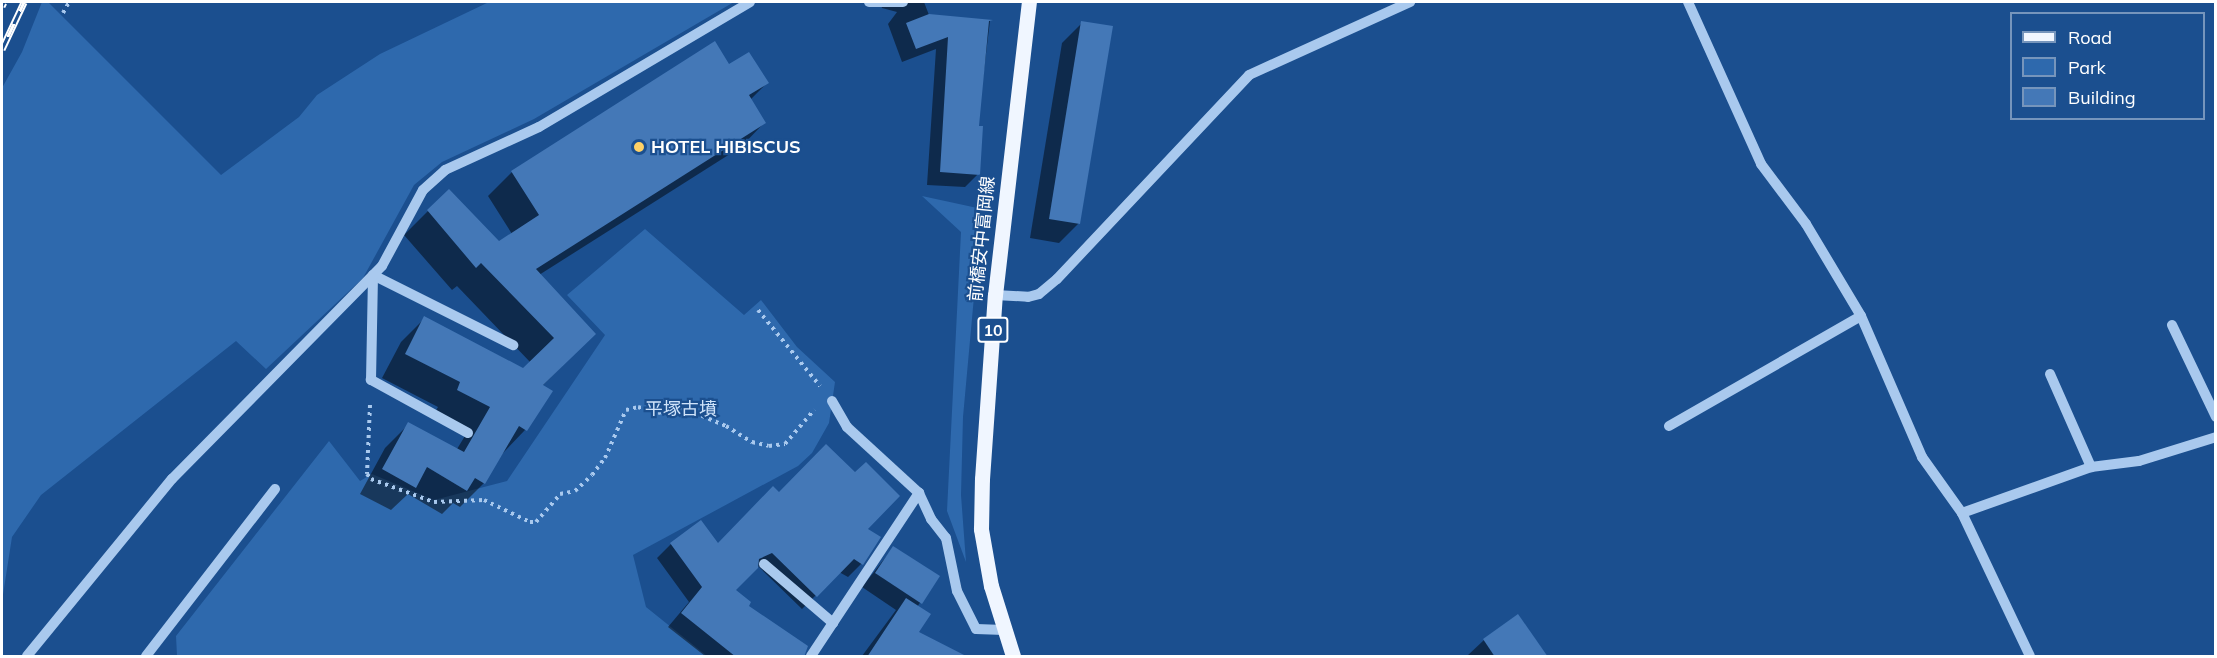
<!DOCTYPE html>
<meta charset="utf-8">
<style>
body{margin:0}
#map{position:relative;width:2217px;height:658px;overflow:hidden;background:#1b4f8f;font-family:Mulish,"Noto Sans JP",sans-serif}
div>[style]{position:absolute}
[style*='--x']{left:calc(var(--x)*1px);top:calc(var(--y)*1px);width:calc(var(--w)*1px);rotate:calc(var(--a)*1deg)}
.green>*{inset:0;background:#2e69ad}
.shadow>*{inset:0;background:#0007}
.building>*{inset:0;background:#4478b7}
.path>*{height:4px;margin-top:-2px;transform-origin:0;background:repeating-linear-gradient(90deg,#a9c9ee 0 3px,transparent 0 7.5px)}
.minor>*{height:10px;margin:-5px;padding:0 5px;transform-origin:5px;border-radius:5px;background:#a9c9ee}
.major>*{height:15px;margin:-7.5px;padding:0 7.5px;transform-origin:7.5px;border-radius:7.5px;background:#f0f6ff}
.rail>*{height:7px;margin-top:-3.5px;transform-origin:0;background:repeating-linear-gradient(90deg,#1b4f8f 0 14px,#fff 0 28px);box-sizing:border-box;border-block:2px solid #fff}
.dots>*{width:16px;height:16px;translate:-50% -50%;box-sizing:border-box;border:3px solid #1b4f8f;border-radius:50%}
span{translate:-50% -50%;white-space:nowrap;text-align:center;line-height:1.15;-webkit-text-stroke:4.5px #1b4f8f;paint-order:stroke}
.shield-label span{padding:2px 4px;background:#1b4f8f;border:2px solid;border-radius:4px;-webkit-text-stroke-width:0}
.shield-label{font-size:16px;color:#fff;font-weight:700}
.poi-label{font-size:18px;color:#fff;font-weight:700}
.left{translate:0 -50%;text-align:left}
.street-label{font-size:18px;color:#fff}
.park-label{font-size:18px;color:#cfe3fa}
.frame{position:absolute;inset:0;border:3px solid #fff;pointer-events:none}
.legend{position:absolute;left:2010px;top:12px;width:195px;height:108px;box-sizing:border-box;background:#1b4f8f;border:2px solid #7695bc;margin:0;padding:8px 10px;list-style:none;font-size:18px;color:#fff}
.legend li{display:flex;align-items:center;gap:12px;height:30px}
.legend b{width:30px;border:2px solid #7695bc}
</style>
<div id="map">
<div class="green">
<div style="clip-path:polygon(42px 2px,48px 2px,221px 175px,299px 117px,317px 95px,380px 54px,489px 2px,734px 2px,534px 119px,442px 162px,414px 185px,363px 278px,266px 369px,236px 341px,41px 495px,12px 537px,2px 601px,2px 88px,22px 52px)"></div>
<div style="clip-path:polygon(922px 196px,982px 209px,963px 417px,961px 495px,966px 562px,947px 511px,961px 232px)"></div>
<div style="clip-path:polygon(645px 229px,744px 315px,761px 300px,797px 347px,835px 382px,829px 423px,812px 453px,798px 466px,633px 555px,646px 607px,707px 656px,177px 656px,176px 636px,329px 441px,360px 481px,372px 474px,434px 500px,507px 481px,605px 335px,567px 295px)"></div>
</div>
<div class="shadow">
<div style="clip-path:polygon(880px 2px,924px 2px,929px 15px,990px 21px,977px 127px,978px 174px,965px 187px,927px 185px,936px 49px,902px 62px,888px 24px,897px 12px,882px 8px)"></div>
<div style="clip-path:polygon(1082px 23px,1079px 223px,1059px 243px,1030px 238px,1062px 43px)"></div>
<div style="clip-path:polygon(714px 43px,729px 66px,767px 83px,750px 100px,764px 123px,741px 147px,539px 275px,594px 334px,542px 386px,551px 392px,525px 430px,502px 454px,484px 483px,460px 507px,453px 503px,442px 514px,408px 494px,391px 510px,360px 494px,385px 448px,409px 424px,457px 449px,468px 431px,434px 414px,438px 407px,382px 378px,401px 342px,425px 318px,524px 370px,531px 363px,457px 286px,452px 290px,404px 235px,428px 211px,498px 243px,512px 234px,488px 196px,512px 172px)"></div>
<div style="clip-path:polygon(779px 494px,866px 530px,861px 564px,848px 577px,839px 572px,802px 609px,758px 566px,734px 590px,791px 656px,705px 656px,668px 627px,689px 602px,657px 558px,671px 544px,717px 545px)"></div>
<div style="clip-path:polygon(893px 548px,938px 577px,917px 607px,917px 632px,963px 656px,862px 656px,896px 610px,862px 587px)"></div>
<div style="clip-path:polygon(1484px 640px,1546px 656px,1467px 656px)"></div>
</div>
<div class="building">
<div style="clip-path:polygon(929px 14px,993px 20px,989px 21px,979px 126px,983px 126px,980px 175px,940px 172px,948px 37px,916px 49px,906px 23px)"></div>
<div style="clip-path:polygon(1081px 21px,1113px 26px,1080px 224px,1049px 219px)"></div>
<div style="clip-path:polygon(715px 41px,729px 64px,749px 52px,769px 83px,749px 95px,766px 123px,536px 269px,596px 334px,543px 385px,553px 391px,527px 431px,519px 426px,485px 484px,475px 478px,467px 491px,427px 467px,416px 488px,382px 469px,408px 422px,464px 452px,490px 407px,457px 390px,460px 382px,405px 354px,424px 316px,523px 368px,554px 338px,481px 263px,476px 268px,427px 210px,449px 189px,499px 241px,539px 215px,511px 171px)"></div>
<div style="clip-path:polygon(826px 444px,855px 472px,866px 462px,900px 496px,868px 529px,881px 537px,863px 565px,854px 559px,817px 597px,772px 553px,759px 559px,758px 568px,736px 590px,751px 602px,749px 606px,808px 646px,804px 657px,736px 657px,681px 613px,702px 587px,670px 543px,701px 520px,718px 543px,773px 486px,779px 492px)"></div>
<div style="clip-path:polygon(893px 546px,940px 576px,922px 604px,875px 573px)"></div>
<div style="clip-path:polygon(906px 598px,931px 614px,919px 632px,968px 657px,867px 657px)"></div>
<div style="clip-path:polygon(1518px 614px,1548px 657px,1495px 657px,1483px 639px)"></div>
</div>
<div class="path">
<div style="--x:63;--y:13;--w:13;--a:-61"></div>
<div style="--x:758;--y:310;--w:98;--a:50.8"></div>
<div style="--x:370;--y:405;--w:69;--a:92.5"></div>
<div style="--x:367;--y:474;--w:6;--a:51"></div>
<div style="--x:371;--y:479;--w:67;--a:20.1"></div>
<div style="--x:434;--y:502;--w:50;--a:-2.3"></div>
<div style="--x:484;--y:500;--w:51;--a:25.6"></div>
<div style="--x:530;--y:522;--w:6;--a:0"></div>
<div style="--x:536;--y:522;--w:37;--a:-49"></div>
<div style="--x:560;--y:494;--w:15;--a:-11"></div>
<div style="--x:575;--y:491;--w:23;--a:-43"></div>
<div style="--x:592;--y:475;--w:21;--a:-53"></div>
<div style="--x:605;--y:458;--w:52;--a:-66.4"></div>
<div style="--x:626;--y:410;--w:12;--a:-14"></div>
<div style="--x:638;--y:407;--w:21;--a:17"></div>
<div style="--x:658;--y:413;--w:24;--a:-15"></div>
<div style="--x:681;--y:407;--w:49;--a:22.9"></div>
<div style="--x:726;--y:426;--w:31;--a:32"></div>
<div style="--x:752;--y:442;--w:17;--a:13"></div>
<div style="--x:769;--y:446;--w:16;--a:-7"></div>
<div style="--x:785;--y:444;--w:45;--a:-49.5"></div>
</div>
<div class="minor">
<div style="--x:869;--y:2;--w:34;--a:0"></div>
<div style="--x:1688;--y:2;--w:178;--a:65.7"></div>
<div style="--x:1761;--y:164;--w:75;--a:53.1"></div>
<div style="--x:1806;--y:224;--w:107;--a:59.1"></div>
<div style="--x:995;--y:295;--w:33;--a:3"></div>
<div style="--x:1028;--y:297;--w:11;--a:-15"></div>
<div style="--x:1039;--y:294;--w:23;--a:-40"></div>
<div style="--x:1057;--y:279;--w:280;--a:-46.7"></div>
<div style="--x:1249;--y:75;--w:177;--a:-24.4"></div>
<div style="--x:2172;--y:325;--w:102;--a:64.4"></div>
<div style="--x:2050;--y:374;--w:102;--a:66.2"></div>
<div style="--x:832;--y:401;--w:30;--a:60"></div>
<div style="--x:847;--y:427;--w:98;--a:42.5"></div>
<div style="--x:919;--y:493;--w:29;--a:65"></div>
<div style="--x:931;--y:519;--w:24;--a:52"></div>
<div style="--x:946;--y:538;--w:54;--a:78.3"></div>
<div style="--x:957;--y:591;--w:42;--a:63.4"></div>
<div style="--x:976;--y:629;--w:28;--a:2"></div>
<div style="--x:1669;--y:426;--w:221;--a:-29.8"></div>
<div style="--x:1861;--y:316;--w:154;--a:66.6"></div>
<div style="--x:1922;--y:457;--w:69;--a:54.5"></div>
<div style="--x:1962;--y:513;--w:158;--a:64.6"></div>
<div style="--x:468;--y:433;--w:111;--a:-151.3"></div>
<div style="--x:371;--y:380;--w:105;--a:-88.9"></div>
<div style="--x:373;--y:275;--w:157;--a:26.6"></div>
<div style="--x:1962;--y:513;--w:137;--a:-19.6"></div>
<div style="--x:2091;--y:467;--w:48;--a:-7.1"></div>
<div style="--x:2139;--y:461;--w:81;--a:-17.3"></div>
<div style="--x:764;--y:564;--w:91;--a:40.5"></div>
<div style="--x:27;--y:656;--w:229;--a:-50.7"></div>
<div style="--x:172;--y:479;--w:299;--a:-45.4"></div>
<div style="--x:382;--y:266;--w:86;--a:-61.7"></div>
<div style="--x:423;--y:190;--w:30;--a:-42"></div>
<div style="--x:445;--y:170;--w:103;--a:-24.6"></div>
<div style="--x:539;--y:127;--w:245;--a:-30.6"></div>
<div style="--x:146;--y:656;--w:211;--a:-52.3"></div>
<div style="--x:811;--y:656;--w:196;--a:-56.5"></div>
</div>
<div class="major">
<div style="--x:1013;--y:656;--w:73;--a:-107.4"></div>
<div style="--x:991;--y:586;--w:58;--a:-100"></div>
<div style="--x:981;--y:529;--w:50;--a:-88.9"></div>
<div style="--x:982;--y:479;--w:184;--a:-86"></div>
<div style="--x:995;--y:295;--w:295;--a:-83.4"></div>
</div>
<div class="rail">
<div style="--x:2;--y:6;--w:4;--a:-63"></div>
<div style="--x:2;--y:49;--w:52;--a:-64.9"></div>
</div>
<div class="dots">
<div style="left:639px;top:147px;background:#ffd166"></div>
</div>
<div class="shield-label">
<span style="left:993px;top:330px">10</span>
</div>
<div class="poi-label">
<span class="left" style="left:651px;top:147px">HOTEL HIBISCUS</span>
</div>
<div class="street-label">
<span style="left:982px;top:239px;rotate:-84deg">前橋安中富岡線</span>
</div>
<div class="park-label">
<span style="left:681px;top:409px">平塚古墳</span>
</div>
<div class="frame"></div>
<ul class="legend">
<li><b style="height:8px;background:#f0f6ff"></b>Road</li>
<li><b style="height:16px;background:#2e69ad"></b>Park</li>
<li><b style="height:16px;background:#4478b7"></b>Building</li>
</ul>
</div>
